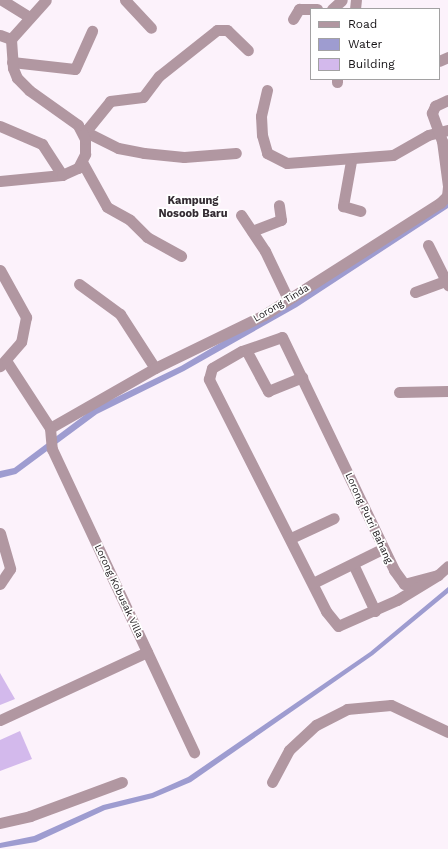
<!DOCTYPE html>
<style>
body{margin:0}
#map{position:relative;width:448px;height:849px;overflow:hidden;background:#fcf2fb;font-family:"Work Sans",sans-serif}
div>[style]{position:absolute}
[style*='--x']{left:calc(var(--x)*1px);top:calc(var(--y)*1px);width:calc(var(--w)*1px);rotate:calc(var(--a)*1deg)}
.water>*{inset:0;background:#9e9cd0}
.building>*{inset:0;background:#d3b9ec}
.minor>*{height:11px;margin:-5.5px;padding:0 5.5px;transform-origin:5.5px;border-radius:5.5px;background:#b197a1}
span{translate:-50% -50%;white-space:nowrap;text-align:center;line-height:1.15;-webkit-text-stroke:3.5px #fff;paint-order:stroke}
.street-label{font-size:10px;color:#161316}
.neighbourhood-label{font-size:11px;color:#332b32;font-weight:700}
.legend{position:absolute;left:310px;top:8px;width:130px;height:72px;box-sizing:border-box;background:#fff;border:1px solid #a2a1a2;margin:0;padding:5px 7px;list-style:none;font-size:12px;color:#161316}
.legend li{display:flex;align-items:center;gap:8px;height:20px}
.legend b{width:20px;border:1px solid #a2a1a2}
</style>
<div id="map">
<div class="water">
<div style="clip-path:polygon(448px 200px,448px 208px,297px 307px,184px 371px,97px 414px,16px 474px,0 478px,0 471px,14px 468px,94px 408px,181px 366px,293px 300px)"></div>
<div style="clip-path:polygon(448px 587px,448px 593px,373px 655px,191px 782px,153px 798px,105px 810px,36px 842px,0 848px,0 843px,34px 836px,103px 805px,152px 793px,188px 777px,370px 652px)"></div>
</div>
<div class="building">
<div style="clip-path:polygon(0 673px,15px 699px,0 705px)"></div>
<div style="clip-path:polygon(20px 731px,32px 759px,0 771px,0 740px)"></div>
</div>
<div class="minor">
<div style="--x:2;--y:0;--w:32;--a:32"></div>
<div style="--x:125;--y:0;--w:38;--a:47"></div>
<div style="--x:332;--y:9;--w:13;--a:-42"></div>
<div style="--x:355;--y:9;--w:9;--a:-84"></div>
<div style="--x:293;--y:19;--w:12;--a:-59"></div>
<div style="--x:299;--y:9;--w:18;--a:0"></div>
<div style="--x:0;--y:35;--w:12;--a:20"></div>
<div style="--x:439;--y:61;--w:10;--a:-24"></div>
<div style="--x:12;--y:62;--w:63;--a:6.3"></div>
<div style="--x:75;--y:69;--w:42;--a:-65.9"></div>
<div style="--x:337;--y:82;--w:3;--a:-90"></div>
<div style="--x:267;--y:90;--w:27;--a:103"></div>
<div style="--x:261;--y:116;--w:19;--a:87"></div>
<div style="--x:262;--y:135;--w:19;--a:74"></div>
<div style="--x:267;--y:153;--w:22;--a:27"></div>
<div style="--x:287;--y:163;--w:106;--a:-4.3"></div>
<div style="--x:393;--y:155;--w:40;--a:-29.7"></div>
<div style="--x:428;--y:135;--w:21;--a:-14"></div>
<div style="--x:0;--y:126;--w:46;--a:23.2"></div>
<div style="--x:42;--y:144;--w:37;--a:57"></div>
<div style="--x:82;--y:130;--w:40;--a:26.6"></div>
<div style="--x:118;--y:148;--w:26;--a:11"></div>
<div style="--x:144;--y:153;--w:40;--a:5.7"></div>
<div style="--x:184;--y:157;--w:52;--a:-4.4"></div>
<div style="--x:86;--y:131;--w:38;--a:-51"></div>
<div style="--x:110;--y:101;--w:33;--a:-7"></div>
<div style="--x:143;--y:97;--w:26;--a:-53"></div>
<div style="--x:159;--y:76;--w:74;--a:-38.4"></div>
<div style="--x:217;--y:30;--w:10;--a:0"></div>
<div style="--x:227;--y:30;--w:29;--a:44"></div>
<div style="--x:351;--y:161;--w:46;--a:100.1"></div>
<div style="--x:343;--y:206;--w:18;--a:16"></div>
<div style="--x:82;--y:162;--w:51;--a:60.9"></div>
<div style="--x:107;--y:207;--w:26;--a:29"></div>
<div style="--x:130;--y:220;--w:24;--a:45"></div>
<div style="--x:147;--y:237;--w:39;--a:29"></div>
<div style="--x:0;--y:181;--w:62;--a:-5.5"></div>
<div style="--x:62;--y:175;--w:17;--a:-24"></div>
<div style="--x:78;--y:168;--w:16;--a:-63"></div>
<div style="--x:85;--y:154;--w:15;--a:-90"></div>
<div style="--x:85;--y:139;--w:16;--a:-117"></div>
<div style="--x:78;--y:125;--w:60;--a:-144.5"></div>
<div style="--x:29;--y:90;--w:17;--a:-135"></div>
<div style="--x:17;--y:78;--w:11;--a:-112"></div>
<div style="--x:13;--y:68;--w:29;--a:-94"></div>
<div style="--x:11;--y:39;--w:52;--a:-48.1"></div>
<div style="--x:241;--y:215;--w:43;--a:56.3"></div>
<div style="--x:265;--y:251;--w:53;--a:64.4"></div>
<div style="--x:252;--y:231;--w:31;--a:-21"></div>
<div style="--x:281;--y:220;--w:15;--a:-98"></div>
<div style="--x:428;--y:245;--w:45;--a:63.4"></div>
<div style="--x:0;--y:270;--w:54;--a:61"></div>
<div style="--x:26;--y:317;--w:25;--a:101"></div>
<div style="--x:21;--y:342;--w:32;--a:131"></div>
<div style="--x:79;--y:284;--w:51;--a:36.2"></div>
<div style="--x:120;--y:314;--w:64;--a:57.1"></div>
<div style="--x:415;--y:292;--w:35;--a:-20"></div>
<div style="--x:282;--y:337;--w:259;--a:64.3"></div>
<div style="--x:394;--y:570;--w:17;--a:54"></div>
<div style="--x:404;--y:584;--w:35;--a:-15"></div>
<div style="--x:438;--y:575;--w:48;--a:148.6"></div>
<div style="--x:397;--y:600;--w:64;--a:156.2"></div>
<div style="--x:338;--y:626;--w:19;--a:-129"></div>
<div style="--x:326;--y:611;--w:260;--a:-116.8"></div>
<div style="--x:209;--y:379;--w:11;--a:-75"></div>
<div style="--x:212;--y:368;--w:34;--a:-30"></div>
<div style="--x:242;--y:351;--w:42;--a:-19.3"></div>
<div style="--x:246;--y:350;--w:47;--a:61.8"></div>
<div style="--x:268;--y:391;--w:37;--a:-22"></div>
<div style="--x:7;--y:362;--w:79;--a:56.9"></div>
<div style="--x:399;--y:392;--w:49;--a:-1.2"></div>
<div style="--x:50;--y:428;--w:121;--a:-29.7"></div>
<div style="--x:155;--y:368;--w:121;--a:-25.9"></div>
<div style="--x:264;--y:315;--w:209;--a:-32.5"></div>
<div style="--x:440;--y:203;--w:10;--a:-45"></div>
<div style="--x:447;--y:196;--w:10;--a:-84"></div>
<div style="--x:448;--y:186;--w:45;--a:-97.6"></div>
<div style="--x:442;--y:141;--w:30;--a:-110"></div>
<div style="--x:432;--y:113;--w:8;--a:-67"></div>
<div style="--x:435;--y:106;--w:14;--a:-25"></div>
<div style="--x:50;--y:428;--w:21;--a:85"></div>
<div style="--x:52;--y:449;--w:335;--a:64.9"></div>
<div style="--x:0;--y:533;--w:37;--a:74"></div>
<div style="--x:10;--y:569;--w:18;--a:124"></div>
<div style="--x:291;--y:538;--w:47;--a:-24.9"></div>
<div style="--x:353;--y:564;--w:52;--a:64.9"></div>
<div style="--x:438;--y:575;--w:13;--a:-42"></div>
<div style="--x:313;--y:583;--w:77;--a:-26.2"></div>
<div style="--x:0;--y:720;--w:162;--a:-24.8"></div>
<div style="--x:272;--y:782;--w:36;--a:-62"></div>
<div style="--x:289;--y:750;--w:37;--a:-43"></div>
<div style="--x:316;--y:725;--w:35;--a:-27"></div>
<div style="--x:347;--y:709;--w:44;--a:-5.2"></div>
<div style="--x:391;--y:705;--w:63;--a:25.3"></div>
<div style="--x:0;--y:823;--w:31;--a:-13"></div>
<div style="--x:30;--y:816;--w:98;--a:-20.3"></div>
</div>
<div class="street-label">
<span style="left:281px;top:303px;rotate:-31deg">Lorong Tinda</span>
<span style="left:369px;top:518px;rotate:65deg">Lorong Putri Bahang</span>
<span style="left:119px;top:591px;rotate:65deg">Lorong Kobusak Villa</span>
</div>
<div class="neighbourhood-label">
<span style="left:193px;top:208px">Kampung<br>Nosoob Baru</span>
</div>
<ul class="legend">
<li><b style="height:5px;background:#b197a1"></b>Road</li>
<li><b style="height:11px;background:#9e9cd0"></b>Water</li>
<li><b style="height:11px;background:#d3b9ec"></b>Building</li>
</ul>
</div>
